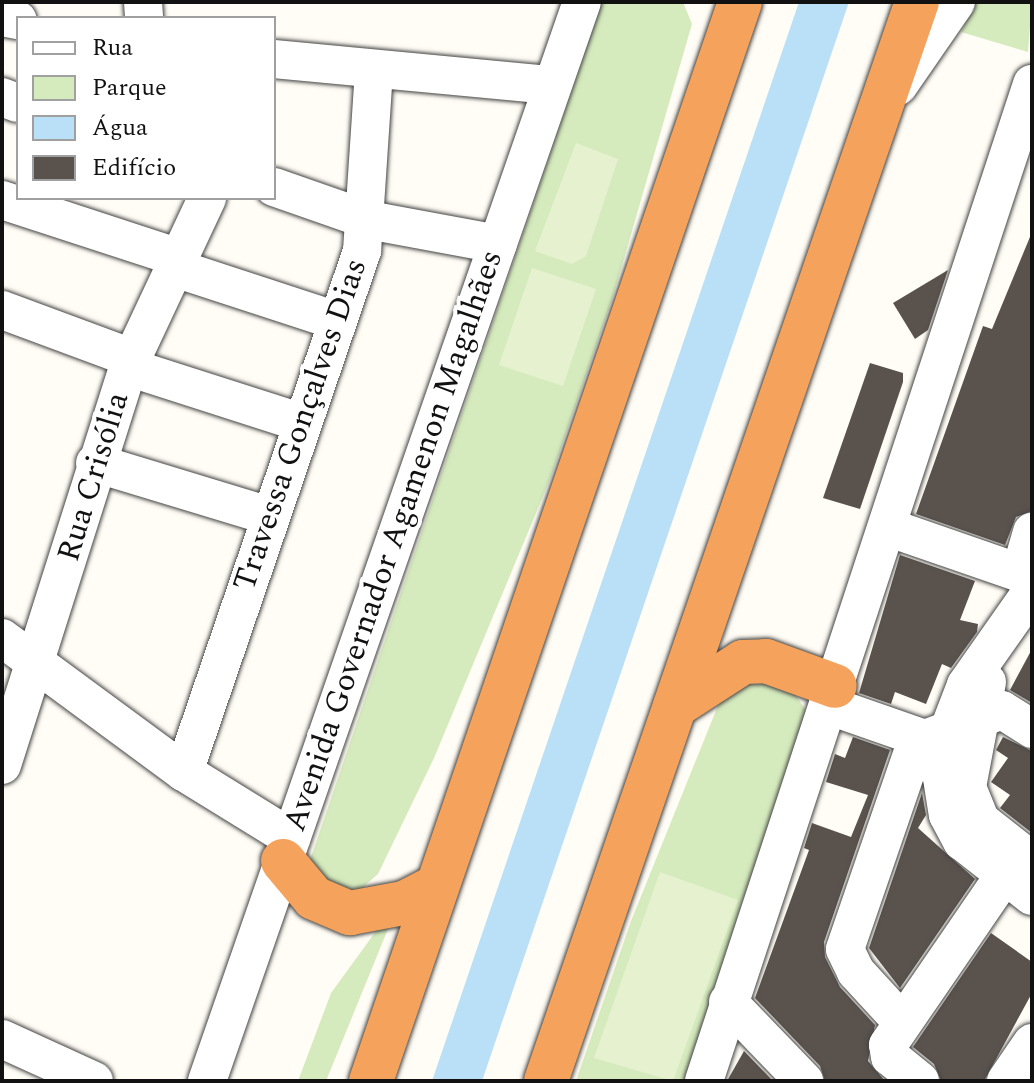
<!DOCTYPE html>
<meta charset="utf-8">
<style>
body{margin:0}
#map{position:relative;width:1034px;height:1083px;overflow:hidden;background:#fffdf5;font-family:Spectral,serif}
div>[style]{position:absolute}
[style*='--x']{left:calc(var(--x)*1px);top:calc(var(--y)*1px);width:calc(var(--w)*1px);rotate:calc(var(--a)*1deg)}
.green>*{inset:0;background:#d5ebbd}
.pitch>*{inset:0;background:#e6f2cf}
.water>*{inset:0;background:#b9e0f7}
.building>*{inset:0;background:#5a524d}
.roads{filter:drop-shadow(0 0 2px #444) drop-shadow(0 0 2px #444)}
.minor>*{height:38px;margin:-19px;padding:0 19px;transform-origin:19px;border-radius:19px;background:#fff}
.highway>*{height:44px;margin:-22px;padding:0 22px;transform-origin:22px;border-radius:22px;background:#f5a25d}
span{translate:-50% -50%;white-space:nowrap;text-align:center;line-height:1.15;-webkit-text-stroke:8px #fff;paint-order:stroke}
.street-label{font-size:32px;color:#111}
.frame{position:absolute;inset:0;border:4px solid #111;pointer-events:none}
.legend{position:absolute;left:16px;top:16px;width:260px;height:184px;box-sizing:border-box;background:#fff;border:2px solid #a0a0a0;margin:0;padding:10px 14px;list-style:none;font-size:24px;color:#111}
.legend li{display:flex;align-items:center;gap:16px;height:40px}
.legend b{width:40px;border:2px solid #a0a0a0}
</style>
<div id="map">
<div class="green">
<div style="clip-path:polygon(602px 2px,683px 2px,692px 24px,612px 300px,551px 477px,434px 758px,378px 874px,353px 896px,307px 872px,308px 866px)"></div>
<div style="clip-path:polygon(976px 2px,1032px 2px,1028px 52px,961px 32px)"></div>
<div style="clip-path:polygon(751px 679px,792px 690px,807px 712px,686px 1081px,576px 1081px,631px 921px,719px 703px)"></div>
<div style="clip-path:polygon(390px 924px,326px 1081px,298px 1081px,331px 993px,379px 927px)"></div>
</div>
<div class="pitch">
<div style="clip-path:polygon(576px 143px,618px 159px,586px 256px,572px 264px,535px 251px)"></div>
<div style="clip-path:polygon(532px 268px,596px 289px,563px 386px,499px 365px)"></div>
<div style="clip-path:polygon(660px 872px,738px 900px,673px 1081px,594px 1058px)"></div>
</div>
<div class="water">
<div style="clip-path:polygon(799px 2px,849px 2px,482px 1081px,432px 1081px)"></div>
</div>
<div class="building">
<div style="clip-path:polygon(1032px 232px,1032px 511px,1016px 517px,1005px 545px,916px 514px,983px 326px,992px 329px)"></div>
<div style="clip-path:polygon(948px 270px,928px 330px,915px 339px,893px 303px)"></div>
<div style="clip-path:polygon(870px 363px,903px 373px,903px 382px,860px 509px,823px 498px)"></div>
<div style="clip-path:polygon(900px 555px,975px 581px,960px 620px,978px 624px,977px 632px,951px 668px,942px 664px,926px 704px,895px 692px,891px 704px,859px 693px)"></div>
<div style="clip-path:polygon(1032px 649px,1032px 703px,1010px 690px)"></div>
<div style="clip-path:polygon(853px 737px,890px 750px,824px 942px,825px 957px,840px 987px,875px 1025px,868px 1061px,885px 1081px,825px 1081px,820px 1066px,755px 998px,809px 850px,804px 848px,812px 823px,851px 837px,868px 795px,826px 782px,835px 754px,845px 758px)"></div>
<div style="clip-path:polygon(1003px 737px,1032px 751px,1032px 833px,1000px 808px,1010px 795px,991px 782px,1008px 758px,996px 750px)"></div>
<div style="clip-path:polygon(922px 793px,926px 815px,918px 828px,975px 879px,900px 988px,869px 948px)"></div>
<div style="clip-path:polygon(991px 933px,1032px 962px,1032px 993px,984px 1081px,941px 1081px,934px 1064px,913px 1047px)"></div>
<div style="clip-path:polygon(744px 1051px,773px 1081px,727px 1081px)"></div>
</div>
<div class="roads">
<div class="minor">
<div style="--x:143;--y:2;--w:16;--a:86"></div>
<div style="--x:2;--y:17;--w:16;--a:11"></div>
<div style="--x:274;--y:59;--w:278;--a:5.4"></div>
<div style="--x:898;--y:86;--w:102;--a:-55.4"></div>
<div style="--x:2;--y:97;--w:17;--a:21"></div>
<div style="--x:274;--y:187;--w:100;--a:19.3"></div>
<div style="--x:368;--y:220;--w:132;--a:10.5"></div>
<div style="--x:2;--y:200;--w:183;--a:18.1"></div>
<div style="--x:172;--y:267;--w:174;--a:18.1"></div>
<div style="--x:2;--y:310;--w:139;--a:20.3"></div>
<div style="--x:128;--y:367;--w:183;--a:17.8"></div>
<div style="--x:95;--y:463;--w:182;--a:16.9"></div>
<div style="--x:890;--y:528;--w:138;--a:19.1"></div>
<div style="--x:1020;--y:573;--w:16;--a:43"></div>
<div style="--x:1020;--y:573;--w:43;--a:-73.7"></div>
<div style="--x:1032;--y:591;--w:115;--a:125.1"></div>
<div style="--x:966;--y:685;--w:50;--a:111"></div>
<div style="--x:948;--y:732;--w:46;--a:97.4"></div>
<div style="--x:942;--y:778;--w:37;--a:81"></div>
<div style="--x:948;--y:815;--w:30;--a:62"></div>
<div style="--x:962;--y:841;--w:89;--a:38.2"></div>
<div style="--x:2;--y:638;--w:226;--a:36.4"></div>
<div style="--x:184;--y:772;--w:126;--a:31.7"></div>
<div style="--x:987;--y:682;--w:107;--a:100.8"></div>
<div style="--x:967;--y:787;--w:37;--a:68"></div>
<div style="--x:981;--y:821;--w:65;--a:38.1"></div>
<div style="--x:830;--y:706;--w:101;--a:19.2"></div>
<div style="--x:925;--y:739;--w:82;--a:-20.6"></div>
<div style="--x:1002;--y:710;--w:36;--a:32"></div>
<div style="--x:2;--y:765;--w:417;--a:-72.4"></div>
<div style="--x:128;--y:367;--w:187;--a:-64.9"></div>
<div style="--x:184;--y:772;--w:551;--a:-71.14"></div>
<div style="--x:362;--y:251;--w:181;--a:-86.2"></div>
<div style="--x:728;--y:1002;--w:110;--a:46.1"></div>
<div style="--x:902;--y:1022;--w:68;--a:-132.6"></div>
<div style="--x:856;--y:972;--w:25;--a:-116"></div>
<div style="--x:845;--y:949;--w:224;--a:-71"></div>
<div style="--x:2;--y:1039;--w:101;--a:24.5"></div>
<div style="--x:207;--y:1081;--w:1142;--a:-70.84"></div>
<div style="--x:704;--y:1081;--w:1050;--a:-71.79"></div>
<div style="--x:920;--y:1081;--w:38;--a:-141"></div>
<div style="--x:890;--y:1057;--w:12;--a:-99"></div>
<div style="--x:888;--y:1045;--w:204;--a:-55.6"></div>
<div style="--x:1006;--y:1081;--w:46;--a:-55.6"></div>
</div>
<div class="highway">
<div style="--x:675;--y:706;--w:81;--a:-32.9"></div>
<div style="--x:743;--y:662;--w:23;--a:-2"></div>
<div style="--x:766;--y:661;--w:73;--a:19.9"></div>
<div style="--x:283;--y:861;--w:48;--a:50"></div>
<div style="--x:314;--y:898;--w:39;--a:23"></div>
<div style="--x:350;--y:913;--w:55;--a:-10.5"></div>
<div style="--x:404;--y:903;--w:37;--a:-27"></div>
<div style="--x:371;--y:1081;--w:1140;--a:-71.12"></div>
<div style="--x:546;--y:1081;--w:1141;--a:-71.03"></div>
</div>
</div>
<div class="street-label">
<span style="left:301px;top:425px;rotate:-71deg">Travessa Gonçalves Dias</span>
<span style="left:94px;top:477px;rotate:-73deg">Rua Crisólia</span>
<span style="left:394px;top:541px;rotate:-71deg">Avenida Governador Agamenon Magalhães</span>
</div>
<div class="frame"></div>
<ul class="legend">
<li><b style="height:10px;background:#fff"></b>Rua</li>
<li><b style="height:22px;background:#d5ebbd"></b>Parque</li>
<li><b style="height:22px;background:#b9e0f7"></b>Água</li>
<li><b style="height:22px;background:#5a524d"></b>Edifício</li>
</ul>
</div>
